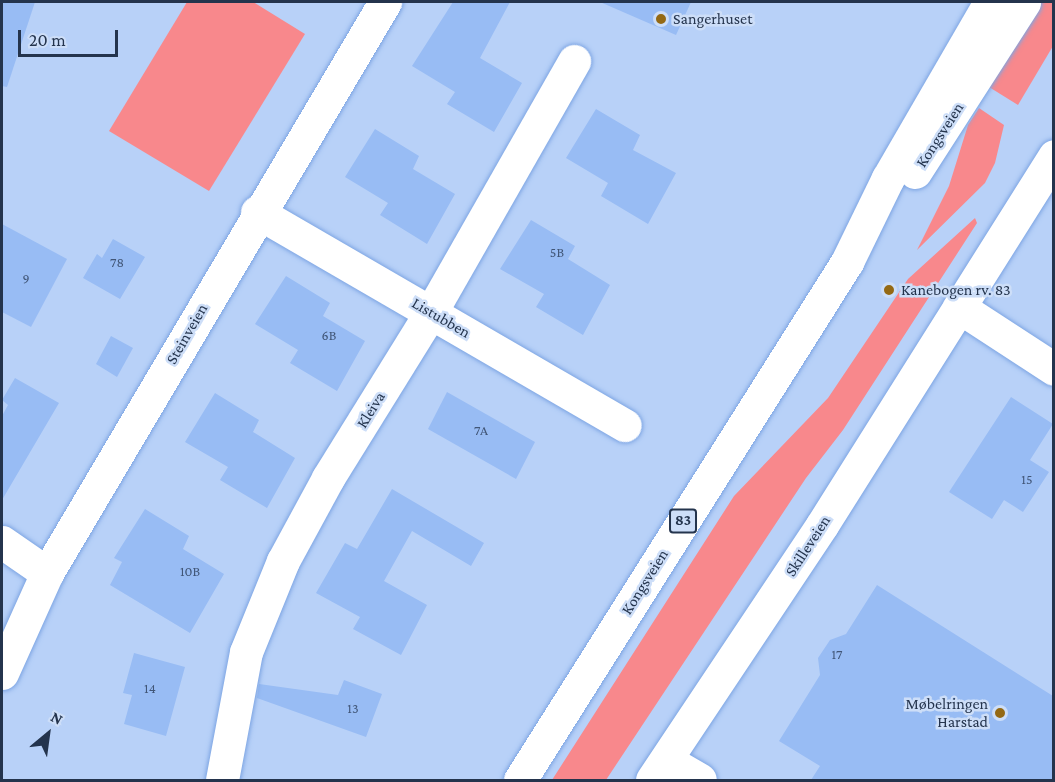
<!DOCTYPE html>
<meta charset="utf-8">
<style>
body{margin:0}
#map{position:relative;width:1055px;height:782px;overflow:hidden;background:#b8d1f8;font-family:"Crimson Pro",serif}
div>[style]{position:absolute}
[style*='--x']{left:calc(var(--x)*1px);top:calc(var(--y)*1px);width:calc(var(--w)*1px);rotate:calc(var(--a)*1deg)}
.green>*{inset:0;background:#f8888c}
.building>*{inset:0;background:#98bcf4}
.roads{filter:drop-shadow(0 0 2px #7da5e3) drop-shadow(0 0 2px #7da5e3)}
.street>*{height:33px;margin:-16.5px;padding:0 16.5px;transform-origin:16.5px;border-radius:16.5px;background:#fff}
.highway>*{height:33px;margin:-16.5px;padding:0 16.5px;transform-origin:16.5px;border-radius:16.5px;background:#fff}
.dots>*{width:16px;height:16px;translate:-50% -50%;box-sizing:border-box;border:3px solid #cddef8;border-radius:50%}
span{translate:-50% -50%;white-space:nowrap;text-align:center;line-height:1.15;-webkit-text-stroke:5px #cddef8;paint-order:stroke}
.number-label{font-size:14px;color:#415677}
.number-label span{-webkit-text-stroke-width:0}
.shield-label span{padding:2px 4px;background:#cddef8;border:2px solid;border-radius:4px;-webkit-text-stroke-width:0}
.shield-label{font-size:15px;color:#24344d;font-weight:700}
.poi-label{font-size:16px;color:#24344d}
.left{translate:0 -50%;text-align:left}
.right{translate:-100% -50%;text-align:right}
.street-label{font-size:16px;color:#24344d}
.frame{position:absolute;inset:0;border:3px solid #24344d;pointer-events:none}
.north{position:absolute;left:18px;top:704px;width:60px;height:60px;-webkit-text-stroke:4px #cddef8;paint-order:stroke;rotate:29deg;font-size:16px;font-weight:700;line-height:24px;text-align:center;color:#24344d}
.north::after{content:'';display:block;margin:auto;width:21px;height:27px;background:#24344d;clip-path:polygon(50% 0,100% 100%,50% 72%,0 100%)}
.scale{position:absolute;left:18px;top:30px;width:100px;height:27px;box-sizing:border-box;border:3px solid #24344d;border-top:0;padding-left:8px;font-size:18px;line-height:21px;white-space:nowrap;color:#24344d;-webkit-text-stroke:4px #cddef8;paint-order:stroke}
</style>
<div id="map">
<div class="green">
<div style="clip-path:polygon(187px 2px,253px 2px,305px 34px,209px 191px,109px 131px)"></div>
<div style="clip-path:polygon(1042px 2px,1053px 2px,1053px 46px,1018px 105px,989px 87px)"></div>
<div style="clip-path:polygon(979px 108px,1004px 125px,995px 163px,985px 183px,917px 250px,949px 186px,968px 125px)"></div>
<div style="clip-path:polygon(975px 218px,977px 223px,843px 430px,806px 478px,606px 780px,552px 780px,734px 496px,828px 398px,908px 279px)"></div>
</div>
<div class="building">
<div style="clip-path:polygon(2px 2px,35px 2px,7px 87px,2px 86px)"></div>
<div style="clip-path:polygon(453px 2px,510px 2px,480px 58px,522px 83px,494px 132px,447px 104px,455px 92px,412px 66px)"></div>
<div style="clip-path:polygon(600px 2px,691px 2px,676px 35px)"></div>
<div style="clip-path:polygon(596px 109px,640px 135px,633px 150px,676px 173px,648px 224px,601px 196px,608px 183px,566px 158px)"></div>
<div style="clip-path:polygon(375px 129px,419px 156px,413px 169px,455px 194px,427px 244px,380px 215px,388px 203px,345px 177px)"></div>
<div style="clip-path:polygon(531px 220px,575px 246px,568px 259px,610px 285px,583px 335px,536px 307px,544px 294px,500px 269px)"></div>
<div style="clip-path:polygon(2px 224px,67px 259px,31px 327px,2px 312px)"></div>
<div style="clip-path:polygon(113px 239px,145px 257px,120px 299px,83px 278px,97px 254px,102px 258px)"></div>
<div style="clip-path:polygon(286px 276px,330px 303px,323px 316px,365px 341px,337px 391px,290px 363px,298px 350px,255px 324px)"></div>
<div style="clip-path:polygon(111px 336px,133px 348px,117px 377px,96px 364px)"></div>
<div style="clip-path:polygon(15px 378px,59px 403px,2px 500px,2px 416px,8px 405px,2px 400px)"></div>
<div style="clip-path:polygon(447px 392px,535px 442px,516px 479px,428px 429px)"></div>
<div style="clip-path:polygon(215px 393px,259px 420px,253px 432px,295px 458px,267px 508px,220px 480px,228px 467px,185px 442px)"></div>
<div style="clip-path:polygon(1011px 397px,1053px 424px,1030px 460px,1049px 472px,1023px 512px,1004px 500px,992px 519px,949px 492px)"></div>
<div style="clip-path:polygon(392px 489px,484px 543px,471px 566px,412px 531px,384px 581px,427px 605px,401px 655px,353px 629px,360px 617px,316px 593px,345px 543px,357px 549px)"></div>
<div style="clip-path:polygon(145px 509px,189px 536px,183px 549px,224px 574px,190px 633px,110px 585px,122px 562px,114px 558px)"></div>
<div style="clip-path:polygon(877px 585px,1053px 696px,1053px 780px,811px 780px,820px 766px,779px 741px,820px 675px,818px 658px,830px 640px,846px 634px)"></div>
<div style="clip-path:polygon(134px 653px,185px 667px,166px 736px,124px 724px,132px 695px,123px 693px)"></div>
<div style="clip-path:polygon(344px 680px,382px 694px,366px 737px,257px 698px,259px 684px,338px 695px)"></div>
</div>
<div class="roads">
<div class="street">
<div style="--x:257;--y:212;--w:425;--a:30.1"></div>
<div style="--x:959;--y:307;--w:113;--a:33.1"></div>
<div style="--x:2;--y:542;--w:55;--a:34.6"></div>
<div style="--x:2;--y:673;--w:110;--a:-65.8"></div>
<div style="--x:47;--y:573;--w:664;--a:-59.38"></div>
<div style="--x:666;--y:760;--w:39;--a:30"></div>
<div style="--x:222;--y:780;--w:130;--a:-79.4"></div>
<div style="--x:246;--y:652;--w:98;--a:-67.9"></div>
<div style="--x:283;--y:561;--w:94;--a:-61.5"></div>
<div style="--x:328;--y:478;--w:195;--a:-58.2"></div>
<div style="--x:431;--y:312;--w:289;--a:-60.3"></div>
<div style="--x:652;--y:780;--w:306;--a:-56.3"></div>
<div style="--x:822;--y:525;--w:436;--a:-57.8"></div>
</div>
<div class="highway">
<div style="--x:915;--y:172;--w:202;--a:-57.3"></div>
<div style="--x:520;--y:780;--w:613;--a:-57.74"></div>
<div style="--x:847;--y:262;--w:93;--a:-64"></div>
<div style="--x:888;--y:178;--w:203;--a:-59.9"></div>
</div>
</div>
<div class="dots">
<div style="left:661px;top:19px;background:#946914"></div>
<div style="left:889px;top:290px;background:#946914"></div>
<div style="left:1000px;top:713px;background:#946914"></div>
</div>
<div class="number-label">
<span style="left:557px;top:252px">5B</span>
<span style="left:117px;top:262px">78</span>
<span style="left:26px;top:278px">9</span>
<span style="left:329px;top:335px">6B</span>
<span style="left:481px;top:430px">7A</span>
<span style="left:1027px;top:479px">15</span>
<span style="left:190px;top:571px">10B</span>
<span style="left:837px;top:654px">17</span>
<span style="left:150px;top:688px">14</span>
<span style="left:353px;top:708px">13</span>
</div>
<div class="shield-label">
<span style="left:683px;top:521px">83</span>
</div>
<div class="poi-label">
<span class="left" style="left:673px;top:19px">Sangerhuset</span>
<span class="left" style="left:901px;top:290px">Kanebogen rv. 83</span>
<span class="right" style="left:988px;top:713px">Møbelringen<br>Harstad</span>
</div>
<div class="street-label">
<span style="left:940px;top:135px;rotate:-57deg">Kongsveien</span>
<span style="left:441px;top:318px;rotate:30deg">Listubben</span>
<span style="left:187px;top:334px;rotate:-60deg">Steinveien</span>
<span style="left:371px;top:410px;rotate:-58deg">Kleiva</span>
<span style="left:808px;top:546px;rotate:-57deg">Skilleveien</span>
<span style="left:645px;top:582px;rotate:-58deg">Kongsveien</span>
</div>
<div class="frame"></div>
<div class="north">N</div>
<div class="scale">20 m</div>
</div>
